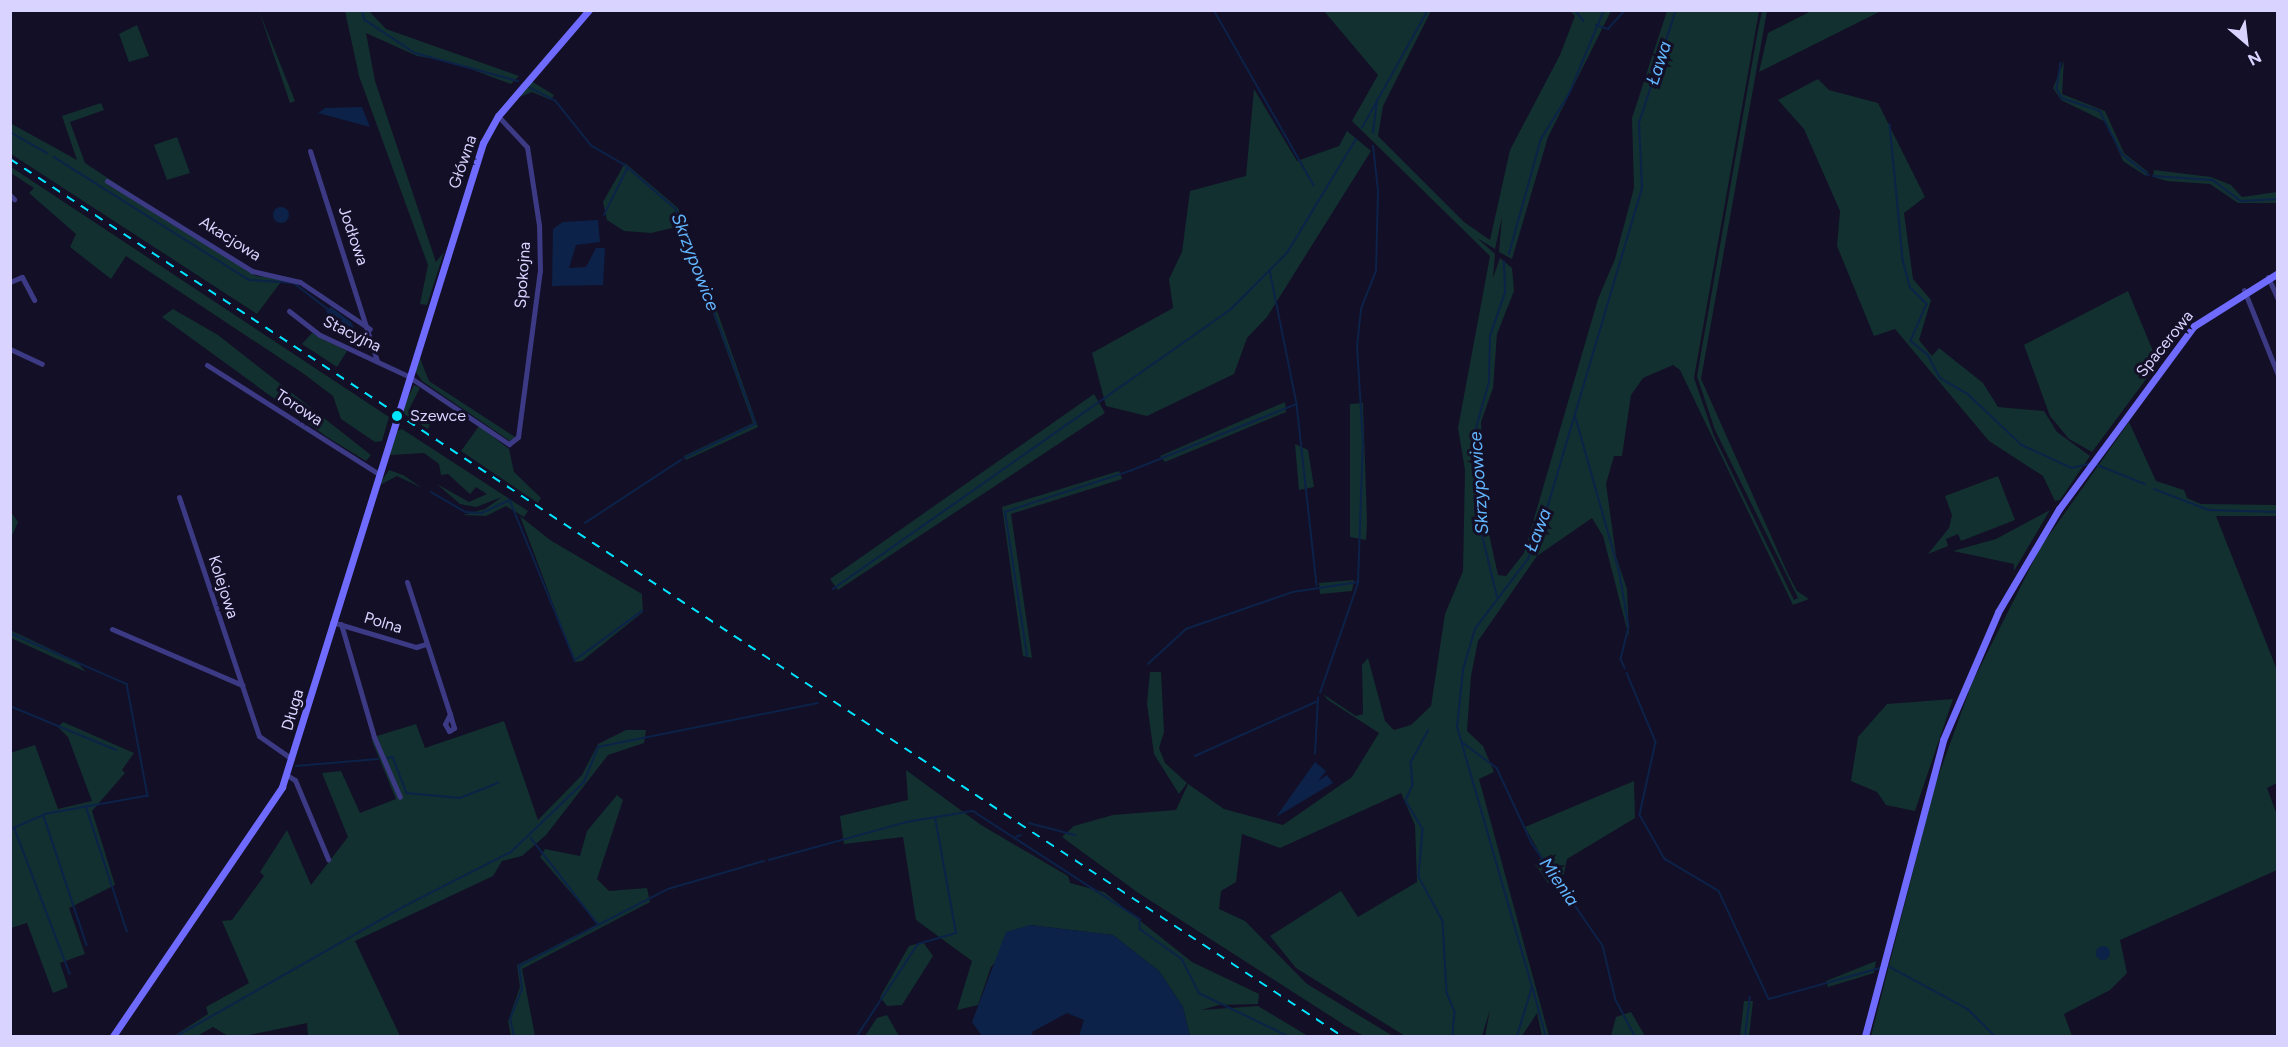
<!DOCTYPE html>
<meta charset="utf-8">
<style>
body{margin:0}
#map{position:relative;width:2288px;height:1047px;overflow:hidden;background:#130f26;font-family:Figtree,sans-serif}
div>[style]{position:absolute}
[style*='--x']{left:calc(var(--x)*1px);top:calc(var(--y)*1px);width:calc(var(--w)*1px);rotate:calc(var(--a)*1deg)}
.green>*{inset:0;background:#12302f}
.water>*{inset:0;background:#0c2248}
.round{border-radius:50%}
.stream>*{height:1.5px;margin:-0.75px;padding:0 0.75px;transform-origin:0.75px;border-radius:0.75px;background:#0c2248}
.street>*{height:5px;margin:-2.5px;padding:0 2.5px;transform-origin:2.5px;border-radius:2.5px;background:#3d3a85}
.secondary>*{height:7px;margin:-3.5px;padding:0 3.5px;transform-origin:3.5px;border-radius:3.5px;background:#6f6bff}
.rail>*{height:1.5px;margin-top:-0.75px;transform-origin:0;background:repeating-linear-gradient(90deg,#00e5ff 0 9px,transparent 0 17px)}
.dots>*{width:16px;height:16px;translate:-50% -50%;box-sizing:border-box;border:3px solid #130f26;border-radius:50%}
span{translate:-50% -50%;white-space:nowrap;text-align:center;line-height:1.15;-webkit-text-stroke:6px #130f26;paint-order:stroke}
.street-label{font-size:16px;color:#d9d4ff}
.poi-label{font-size:16px;color:#d9d4ff}
.left{translate:0 -50%;text-align:left}
.water-label{font-size:18px;color:#62b6ff;font-style:italic}
.frame{position:absolute;inset:0;border:12px solid #d9d4ff;pointer-events:none}
.north{position:absolute;left:2216px;top:12px;width:60px;height:60px;-webkit-text-stroke:4px #130f26;paint-order:stroke;rotate:152deg;font-size:16px;font-weight:700;line-height:24px;text-align:center;color:#d9d4ff}
.north::after{content:'';display:block;margin:auto;width:21px;height:27px;background:#d9d4ff;clip-path:polygon(50% 0,100% 100%,50% 72%,0 100%)}
</style>
<div id="map">
<div class="green">
<div style="clip-path:polygon(259px 11px,295px 101px,290px 103px,268px 38px)"></div>
<div style="clip-path:polygon(345px 11px,369px 11px,386px 29px,519px 76px,511px 84px,452px 62px,417px 56px,366px 33px,375px 81px,436px 262px,444px 252px,427px 305px,420px 304px,428px 265px,359px 76px)"></div>
<div style="clip-path:polygon(1324px 11px,1431px 11px,1383px 106px,1378px 136px,1464px 222px,1490px 240px,1510px 150px,1560px 55px,1575px 16px,1570px 11px,1611px 11px,1548px 137px,1512px 259px,1499px 252px,1502px 217px,1495px 249px,1477px 238px,1495px 254px,1493px 278px,1500px 258px,1512px 268px,1514px 291px,1497px 334px,1493px 388px,1481px 422px,1485px 516px,1498px 575px,1506px 576px,1524px 553px,1598px 299px,1615px 259px,1634px 188px,1632px 118px,1667px 11px,1759px 11px,1694px 378px,1714px 436px,1794px 600px,1798px 598px,1715px 430px,1697px 376px,1758px 30px,1762px 11px,1767px 11px,1701px 379px,1788px 574px,1797px 591px,1809px 599px,1793px 605px,1680px 370px,1673px 365px,1643px 378px,1631px 395px,1622px 456px,1614px 456px,1606px 484px,1616px 556px,1627px 589px,1629px 637px,1603px 536px,1592px 518px,1537px 556px,1478px 641px,1471px 676px,1467px 731px,1483px 746px,1494px 772px,1479px 779px,1549px 1036px,1542px 1036px,1537px 1013px,1522px 1036px,1485px 1036px,1490px 1010px,1482px 1036px,1405px 1036px,1296px 968px,1270px 936px,1341px 891px,1358px 917px,1417px 882px,1415px 825px,1401px 793px,1280px 848px,1242px 834px,1236px 882px,1221px 891px,1219px 909px,1245px 921px,1307px 984px,1393px 1036px,1364px 1036px,1346px 1026px,1137px 892px,1062px 837px,1074px 826px,1113px 815px,1176px 810px,1188px 784px,1224px 809px,1283px 825px,1352px 777px,1379px 733px,1328px 700px,1323px 694px,1356px 716px,1363px 714px,1362px 665px,1368px 658px,1385px 721px,1394px 730px,1411px 725px,1431px 706px,1445px 614px,1463px 571px,1465px 470px,1458px 428px,1490px 256px,1352px 121px,1378px 75px)"></div>
<div style="clip-path:polygon(1811px 11px,1881px 11px,1759px 72px,1768px 33px)"></div>
<div style="clip-path:polygon(137px 25px,149px 56px,129px 62px,119px 34px)"></div>
<div style="clip-path:polygon(2064px 61px,2062px 94px,2105px 111px,2124px 153px,2148px 172px,2146px 176px,2123px 161px,2106px 122px,2061px 100px,2053px 88px)"></div>
<div style="clip-path:polygon(1818px 79px,1829px 90px,1878px 103px,1925px 197px,1904px 213px,1913px 279px,1931px 300px,1919px 340px,1932px 356px,1939px 348px,1983px 383px,1998px 407px,2044px 411px,2057px 432px,2090px 456px,2060px 500px,2055px 501px,2043px 476px,1989px 441px,1895px 329px,1874px 336px,1837px 246px,1840px 211px,1804px 129px,1778px 100px)"></div>
<div style="clip-path:polygon(531px 81px,554px 95px,551px 100px,532px 92px,517px 98px)"></div>
<div style="clip-path:polygon(1254px 89px,1297px 161px,1339px 146px,1347px 131px,1371px 151px,1267px 317px,1247px 338px,1234px 374px,1147px 416px,1106px 406px,1092px 353px,1173px 308px,1169px 279px,1182px 252px,1190px 191px,1246px 176px)"></div>
<div style="clip-path:polygon(101px 103px,104px 110px,70px 122px,85px 163px,256px 276px,283px 279px,257px 314px,11px 154px,10px 123px,77px 160px,62px 116px)"></div>
<div style="clip-path:polygon(177px 137px,190px 173px,167px 180px,154px 145px)"></div>
<div style="clip-path:polygon(625px 163px,678px 208px,685px 225px,651px 233px,624px 231px,607px 220px,603px 202px)"></div>
<div style="clip-path:polygon(11px 167px,389px 417px,382px 441px,375px 442px,341px 419px,333px 396px,304px 374px,126px 256px,111px 279px,70px 247px,76px 234px,29px 193px,34px 188px,11px 173px)"></div>
<div style="clip-path:polygon(2154px 170px,2211px 177px,2231px 185px,2242px 197px,2277px 192px,2277px 203px,2238px 203px,2210px 184px,2167px 181px,2153px 177px)"></div>
<div style="clip-path:polygon(688px 229px,758px 427px,686px 460px,684px 456px,753px 423px,683px 231px)"></div>
<div style="clip-path:polygon(2128px 291px,2158px 363px,2092px 452px,2069px 439px,2050px 416px,2024px 345px)"></div>
<div style="clip-path:polygon(173px 309px,218px 335px,371px 455px,366px 461px,327px 437px,162px 317px)"></div>
<div style="clip-path:polygon(312px 333px,347px 351px,337px 367px,302px 344px)"></div>
<div style="clip-path:polygon(419px 356px,429px 381px,515px 437px,510px 441px,422px 381px,415px 371px)"></div>
<div style="clip-path:polygon(414px 385px,420px 388px,408px 411px,430px 425px,428px 429px,401px 412px)"></div>
<div style="clip-path:polygon(1094px 394px,1105px 413px,838px 590px,830px 579px)"></div>
<div style="clip-path:polygon(1285px 402px,1286px 412px,1165px 462px,1160px 456px)"></div>
<div style="clip-path:polygon(1363px 403px,1367px 522px,1366px 540px,1350px 537px,1350px 404px)"></div>
<div style="clip-path:polygon(2129px 422px,2156px 481px,2184px 490px,2187px 498px,2201px 504px,2277px 505px,2277px 516px,2216px 516px,2277px 670px,2277px 783px,2267px 788px,2277px 815px,2277px 870px,2120px 940px,2127px 973px,2110px 990px,2064px 1014px,2072px 1036px,1871px 1036px,1935px 785px,1972px 683px,2040px 548px)"></div>
<div style="clip-path:polygon(479px 426px,509px 449px,514px 472px,541px 498px,538px 503px,461px 451px)"></div>
<div style="clip-path:polygon(402px 429px,528px 511px,524px 517px,506px 506px,486px 516px,463px 515px,485px 509px,502px 497px,476px 507px,460px 504px,437px 484px,469px 502px,487px 494px,476px 487px,470px 494px,448px 474px,441px 475px,439px 464px,424px 453px,390px 455px,395px 432px)"></div>
<div style="clip-path:polygon(1295px 444px,1308px 450px,1314px 487px,1299px 490px)"></div>
<div style="clip-path:polygon(389px 470px,403px 475px,422px 488px,397px 476px,378px 486px)"></div>
<div style="clip-path:polygon(1119px 471px,1122px 479px,1011px 514px,1032px 658px,1023px 656px,1002px 507px)"></div>
<div style="clip-path:polygon(1998px 476px,2015px 520px,1961px 541px,1958px 534px,1946px 539px,1948px 546px,1928px 554px,1949px 528px,1952px 515px,1945px 496px)"></div>
<div style="clip-path:polygon(2050px 510px,2014px 571px,2014px 564px,1953px 551px,1996px 539px)"></div>
<div style="clip-path:polygon(11px 512px,18px 522px,11px 538px,10px 538px)"></div>
<div style="clip-path:polygon(520px 516px,550px 540px,642px 594px,643px 612px,582px 661px,575px 662px)"></div>
<div style="clip-path:polygon(1354px 580px,1352px 591px,1320px 594px,1319px 583px)"></div>
<div style="clip-path:polygon(10px 630px,76px 661px,86px 672px,11px 638px)"></div>
<div style="clip-path:polygon(1150px 672px,1161px 672px,1164px 732px,1159px 748px,1165px 763px,1187px 783px,1179px 794px,1154px 754px,1147px 704px)"></div>
<div style="clip-path:polygon(1953px 699px,1915px 811px,1886px 805px,1877px 792px,1851px 781px,1858px 737px,1887px 704px)"></div>
<div style="clip-path:polygon(504px 721px,538px 820px,582px 775px,598px 744px,626px 730px,646px 730px,644px 743px,608px 755px,546px 835px,522px 856px,502px 861px,493px 876px,355px 941px,400px 1036px,308px 1036px,307px 1023px,244px 1036px,228px 1036px,213px 1027px,197px 1036px,174px 1036px,208px 1014px,206px 1007px,249px 983px,222px 921px,232px 920px,264px 876px,260px 872px,287px 830px,311px 885px,348px 837px,322px 773px,341px 771px,360px 813px,396px 799px,372px 741px,377px 736px,416px 724px,425px 748px)"></div>
<div style="clip-path:polygon(63px 722px,134px 753px,122px 770px,125px 773px,92px 811px,115px 885px,69px 908px,85px 954px,60px 963px,68px 987px,53px 993px,27px 923px,11px 928px,10px 753px,35px 745px,58px 809px,92px 801px,68px 737px,58px 727px)"></div>
<div style="clip-path:polygon(906px 770px,981px 825px,1068px 876px,1070px 883px,1104px 892px,1192px 962px,1259px 994px,1258px 1004px,1219px 1005px,1201px 1010px,1258px 1006px,1308px 1036px,1190px 1036px,1183px 1007px,1159px 971px,1113px 935px,1030px 925px,991px 967px,978px 1005px,957px 1010px,972px 961px,916px 920px,903px 837px,844px 844px,840px 816px,908px 800px)"></div>
<div style="clip-path:polygon(1634px 781px,1635px 818px,1567px 859px,1564px 874px,1548px 883px,1535px 864px,1542px 857px,1525px 827px)"></div>
<div style="clip-path:polygon(617px 795px,623px 800px,597px 879px,609px 891px,647px 888px,650px 902px,522px 969px,535px 1036px,511px 1036px,508px 1021px,520px 987px,517px 965px,598px 924px,540px 857px,545px 849px,580px 856px,587px 831px)"></div>
<div style="clip-path:polygon(923px 942px,933px 956px,902px 1005px,887px 1006px,880px 997px,909px 946px)"></div>
<div style="clip-path:polygon(1876px 961px,1874px 973px,1828px 987px,1826px 981px)"></div>
<div style="clip-path:polygon(1744px 1001px,1753px 1001px,1749px 1036px,1740px 1036px)"></div>
<div style="clip-path:polygon(1631px 1012px,1645px 1036px,1611px 1036px,1616px 1017px)"></div>
<div style="clip-path:polygon(887px 1015px,899px 1036px,865px 1036px,877px 1018px)"></div>
</div>
<div class="water">
<div style="clip-path:polygon(362px 107px,370px 127px,318px 113px,325px 108px)"></div>
<div class="round" style="left:273px;top:207px;width:16px;height:16px"></div>
<div style="clip-path:polygon(598px 220px,600px 242px,576px 245px,569px 268px,586px 267px,596px 248px,605px 248px,603px 285px,552px 286px,553px 229px,563px 222px)"></div>
<div style="clip-path:polygon(331px 307px,351px 322px,358px 335px,355px 342px,331px 320px,326px 311px)"></div>
<div style="clip-path:polygon(1315px 762px,1326px 771px,1318px 781px,1327px 775px,1333px 783px,1276px 817px)"></div>
<div style="clip-path:polygon(1030px 925px,1113px 935px,1159px 971px,1183px 1007px,1190px 1036px,1079px 1036px,1084px 1020px,1067px 1013px,1032px 1032px,1033px 1036px,982px 1036px,972px 1022px,1006px 932px)"></div>
<div class="round" style="left:2096px;top:946px;width:14px;height:14px"></div>
</div>
<div class="stream">
<div style="--x:362;--y:10;--w:10;--a:73"></div>
<div style="--x:365;--y:20;--w:60;--a:33.4"></div>
<div style="--x:415;--y:53;--w:107;--a:15.2"></div>
<div style="--x:1214;--y:10;--w:202;--a:60.3"></div>
<div style="--x:1575;--y:10;--w:14;--a:51"></div>
<div style="--x:1596;--y:25;--w:13;--a:18"></div>
<div style="--x:1608;--y:29;--w:25;--a:-48"></div>
<div style="--x:2061;--y:63;--w:26;--a:99"></div>
<div style="--x:2057;--y:89;--w:10;--a:61"></div>
<div style="--x:2062;--y:98;--w:40;--a:18.9"></div>
<div style="--x:2100;--y:111;--w:48;--a:62.9"></div>
<div style="--x:2122;--y:154;--w:34;--a:38"></div>
<div style="--x:527;--y:86;--w:31;--a:27"></div>
<div style="--x:555;--y:100;--w:59;--a:51.2"></div>
<div style="--x:592;--y:146;--w:38;--a:30"></div>
<div style="--x:625;--y:165;--w:67;--a:40.8"></div>
<div style="--x:676;--y:209;--w:229;--a:69.6"></div>
<div style="--x:756;--y:424;--w:79;--a:154.4"></div>
<div style="--x:1890;--y:124;--w:137;--a:84.5"></div>
<div style="--x:1903;--y:260;--w:28;--a:75"></div>
<div style="--x:1910;--y:287;--w:24;--a:45"></div>
<div style="--x:1927;--y:304;--w:40;--a:113.4"></div>
<div style="--x:1911;--y:341;--w:22;--a:39"></div>
<div style="--x:1928;--y:355;--w:26;--a:62"></div>
<div style="--x:1940;--y:378;--w:32;--a:30"></div>
<div style="--x:1968;--y:394;--w:74;--a:43.4"></div>
<div style="--x:2022;--y:445;--w:55;--a:24.7"></div>
<div style="--x:2072;--y:468;--w:18;--a:-13"></div>
<div style="--x:1362;--y:128;--w:135;--a:-60.8"></div>
<div style="--x:10;--y:132;--w:43;--a:29.6"></div>
<div style="--x:1373;--y:133;--w:32;--a:-83"></div>
<div style="--x:54;--y:157;--w:231;--a:32.2"></div>
<div style="--x:249;--y:280;--w:45;--a:3.8"></div>
<div style="--x:294;--y:283;--w:44;--a:37.6"></div>
<div style="--x:2153;--y:176;--w:60;--a:3.8"></div>
<div style="--x:2213;--y:180;--w:35;--a:37"></div>
<div style="--x:2241;--y:201;--w:37;--a:-3"></div>
<div style="--x:604;--y:215;--w:51;--a:-63.4"></div>
<div style="--x:1509;--y:254;--w:119;--a:-74.5"></div>
<div style="--x:1541;--y:139;--w:53;--a:-58.1"></div>
<div style="--x:1569;--y:94;--w:91;--a:-67.4"></div>
<div style="--x:1270;--y:270;--w:137;--a:78.6"></div>
<div style="--x:1297;--y:404;--w:182;--a:83.7"></div>
<div style="--x:1576;--y:418;--w:162;--a:74.2"></div>
<div style="--x:1620;--y:574;--w:54;--a:80.4"></div>
<div style="--x:1629;--y:627;--w:33;--a:104"></div>
<div style="--x:1621;--y:659;--w:10;--a:66"></div>
<div style="--x:2095;--y:464;--w:54;--a:21.8"></div>
<div style="--x:2154;--y:489;--w:59;--a:20.9"></div>
<div style="--x:2209;--y:510;--w:69;--a:1.7"></div>
<div style="--x:431;--y:492;--w:39;--a:30"></div>
<div style="--x:465;--y:512;--w:17;--a:3"></div>
<div style="--x:482;--y:513;--w:31;--a:-25"></div>
<div style="--x:510;--y:500;--w:173;--a:67.9"></div>
<div style="--x:575;--y:660;--w:83;--a:-36.2"></div>
<div style="--x:585;--y:523;--w:115;--a:-33.3"></div>
<div style="--x:833;--y:589;--w:485;--a:-35.1"></div>
<div style="--x:1230;--y:310;--w:81;--a:-45"></div>
<div style="--x:1287;--y:253;--w:133;--a:-58.8"></div>
<div style="--x:1497;--y:597;--w:72;--a:-103.7"></div>
<div style="--x:1480;--y:527;--w:92;--a:-93.7"></div>
<div style="--x:1474;--y:435;--w:55;--a:-74.2"></div>
<div style="--x:1489;--y:382;--w:46;--a:-88.8"></div>
<div style="--x:1490;--y:336;--w:46;--a:-70.8"></div>
<div style="--x:1505;--y:293;--w:31;--a:-92"></div>
<div style="--x:10;--y:633;--w:128;--a:23.6"></div>
<div style="--x:127;--y:684;--w:114;--a:79.4"></div>
<div style="--x:148;--y:796;--w:103;--a:169.9"></div>
<div style="--x:47;--y:814;--w:40;--a:156.6"></div>
<div style="--x:1027;--y:656;--w:146;--a:-98.7"></div>
<div style="--x:1005;--y:512;--w:132;--a:-18.2"></div>
<div style="--x:1130;--y:471;--w:180;--a:-21.9"></div>
<div style="--x:1148;--y:664;--w:52;--a:-42.6"></div>
<div style="--x:1186;--y:629;--w:113;--a:-19.1"></div>
<div style="--x:1293;--y:592;--w:66;--a:-8.7"></div>
<div style="--x:1358;--y:582;--w:140;--a:-88"></div>
<div style="--x:1363;--y:442;--w:95;--a:-93.6"></div>
<div style="--x:1357;--y:347;--w:38;--a:-84"></div>
<div style="--x:1361;--y:309;--w:41;--a:-68.5"></div>
<div style="--x:1376;--y:271;--w:80;--a:-88.6"></div>
<div style="--x:1378;--y:191;--w:45;--a:-96.3"></div>
<div style="--x:1627;--y:673;--w:75;--a:67.2"></div>
<div style="--x:1656;--y:742;--w:75;--a:102.4"></div>
<div style="--x:1640;--y:815;--w:51;--a:60.4"></div>
<div style="--x:1665;--y:859;--w:63;--a:30.7"></div>
<div style="--x:1719;--y:891;--w:119;--a:65.2"></div>
<div style="--x:1769;--y:999;--w:115;--a:-15.6"></div>
<div style="--x:1320;--y:693;--w:116;--a:-70.9"></div>
<div style="--x:10;--y:706;--w:115;--a:22.5"></div>
<div style="--x:1429;--y:730;--w:37;--a:119"></div>
<div style="--x:1411;--y:762;--w:23;--a:85"></div>
<div style="--x:1413;--y:785;--w:17;--a:114"></div>
<div style="--x:1406;--y:801;--w:33;--a:59"></div>
<div style="--x:1423;--y:829;--w:48;--a:94.8"></div>
<div style="--x:1419;--y:877;--w:50;--a:61.4"></div>
<div style="--x:1443;--y:921;--w:72;--a:86.8"></div>
<div style="--x:1447;--y:993;--w:21;--a:67"></div>
<div style="--x:1455;--y:1012;--w:24;--a:95"></div>
<div style="--x:1462;--y:742;--w:44;--a:36.6"></div>
<div style="--x:1497;--y:768;--w:83;--a:65"></div>
<div style="--x:1532;--y:843;--w:125;--a:55.4"></div>
<div style="--x:1603;--y:946;--w:56;--a:76.5"></div>
<div style="--x:1616;--y:1000;--w:41;--a:62.2"></div>
<div style="--x:1315;--y:754;--w:56;--a:-86.9"></div>
<div style="--x:1195;--y:756;--w:133;--a:-24.1"></div>
<div style="--x:387;--y:758;--w:6;--a:-9"></div>
<div style="--x:393;--y:757;--w:39;--a:69"></div>
<div style="--x:407;--y:793;--w:53;--a:5.4"></div>
<div style="--x:460;--y:798;--w:41;--a:-21.5"></div>
<div style="--x:296;--y:766;--w:82;--a:-4.9"></div>
<div style="--x:86;--y:806;--w:132;--a:71.8"></div>
<div style="--x:44;--y:816;--w:136;--a:71.6"></div>
<div style="--x:1029;--y:823;--w:48;--a:14.6"></div>
<div style="--x:15;--y:829;--w:155;--a:69.2"></div>
<div style="--x:1016;--y:837;--w:5;--a:-22"></div>
<div style="--x:531;--y:838;--w:109;--a:52.1"></div>
<div style="--x:769;--y:860;--w:143;--a:-15.4"></div>
<div style="--x:907;--y:822;--w:67;--a:-9.5"></div>
<div style="--x:973;--y:811;--w:199;--a:32.9"></div>
<div style="--x:1140;--y:919;--w:10;--a:90"></div>
<div style="--x:1140;--y:929;--w:52;--a:35.5"></div>
<div style="--x:1182;--y:959;--w:38;--a:63"></div>
<div style="--x:1199;--y:993;--w:99;--a:25.8"></div>
<div style="--x:1888;--y:966;--w:91;--a:28.3"></div>
<div style="--x:1968;--y:1009;--w:38;--a:45"></div>
<div style="--x:1533;--y:988;--w:50;--a:74.8"></div>
<div style="--x:177;--y:1036;--w:260;--a:-29.7"></div>
<div style="--x:403;--y:907;--w:121;--a:-27"></div>
<div style="--x:511;--y:852;--w:101;--a:-43.8"></div>
<div style="--x:584;--y:782;--w:38;--a:-68"></div>
<div style="--x:598;--y:747;--w:224;--a:-11.3"></div>
<div style="--x:514;--y:1036;--w:17;--a:-103"></div>
<div style="--x:510;--y:1019;--w:32;--a:-68"></div>
<div style="--x:522;--y:989;--w:23;--a:-97"></div>
<div style="--x:519;--y:966;--w:168;--a:-27.3"></div>
<div style="--x:668;--y:889;--w:100;--a:-16.3"></div>
<div style="--x:857;--y:1036;--w:110;--a:-56.5"></div>
<div style="--x:918;--y:944;--w:40;--a:-16"></div>
<div style="--x:956;--y:933;--w:117;--a:-100.3"></div>
<div style="--x:1517;--y:1036;--w:51;--a:-73"></div>
<div style="--x:1532;--y:987;--w:271;--a:-106.1"></div>
<div style="--x:1457;--y:727;--w:57;--a:-84"></div>
<div style="--x:1463;--y:670;--w:43;--a:-73.7"></div>
<div style="--x:1475;--y:629;--w:88;--a:-52.9"></div>
<div style="--x:1528;--y:559;--w:33;--a:-67"></div>
<div style="--x:1541;--y:529;--w:355;--a:-73.5"></div>
<div style="--x:1642;--y:189;--w:66;--a:-92.6"></div>
<div style="--x:1639;--y:123;--w:119;--a:-71.9"></div>
<div style="--x:1745;--y:1036;--w:39;--a:-83"></div>
</div>
<div class="street">
<div style="--x:310;--y:151;--w:220;--a:72.3"></div>
<div style="--x:107;--y:181;--w:171;--a:31.8"></div>
<div style="--x:252;--y:271;--w:49;--a:12.9"></div>
<div style="--x:300;--y:282;--w:84;--a:33.9"></div>
<div style="--x:10;--y:195;--w:6;--a:45"></div>
<div style="--x:2268;--y:277;--w:24;--a:66"></div>
<div style="--x:10;--y:282;--w:13;--a:-23"></div>
<div style="--x:22;--y:277;--w:26;--a:62"></div>
<div style="--x:2244;--y:290;--w:92;--a:68.2"></div>
<div style="--x:289;--y:311;--w:39;--a:38"></div>
<div style="--x:320;--y:335;--w:97;--a:25"></div>
<div style="--x:408;--y:376;--w:122;--a:34"></div>
<div style="--x:509;--y:444;--w:11;--a:-38"></div>
<div style="--x:518;--y:437;--w:167;--a:-82.5"></div>
<div style="--x:540;--y:271;--w:46;--a:-91.2"></div>
<div style="--x:539;--y:225;--w:79;--a:-98.7"></div>
<div style="--x:527;--y:147;--w:42;--a:-133.1"></div>
<div style="--x:10;--y:349;--w:35;--a:25"></div>
<div style="--x:207;--y:365;--w:201;--a:32.4"></div>
<div style="--x:179;--y:497;--w:252;--a:71.5"></div>
<div style="--x:259;--y:736;--w:40;--a:34.9"></div>
<div style="--x:407;--y:582;--w:139;--a:72"></div>
<div style="--x:450;--y:714;--w:11;--a:117"></div>
<div style="--x:445;--y:724;--w:8;--a:60"></div>
<div style="--x:449;--y:731;--w:6;--a:-31"></div>
<div style="--x:454;--y:728;--w:15;--a:-106"></div>
<div style="--x:332;--y:622;--w:88;--a:16.6"></div>
<div style="--x:416;--y:647;--w:10;--a:-17"></div>
<div style="--x:341;--y:624;--w:118;--a:73.7"></div>
<div style="--x:374;--y:737;--w:65;--a:66.6"></div>
<div style="--x:112;--y:629;--w:142;--a:23.3"></div>
<div style="--x:287;--y:775;--w:9;--a:32"></div>
<div style="--x:295;--y:780;--w:86;--a:67.3"></div>
</div>
<div class="secondary">
<div style="--x:113;--y:1036;--w:301;--a:-55.8"></div>
<div style="--x:282;--y:787;--w:675;--a:-72.67"></div>
<div style="--x:483;--y:143;--w:31;--a:-61"></div>
<div style="--x:498;--y:116;--w:140;--a:-49.4"></div>
<div style="--x:1865;--y:1036;--w:306;--a:-75.2"></div>
<div style="--x:1943;--y:740;--w:139;--a:-66.7"></div>
<div style="--x:1998;--y:612;--w:120;--a:-59.4"></div>
<div style="--x:2059;--y:509;--w:227;--a:-53.6"></div>
<div style="--x:2194;--y:326;--w:99;--a:-32.2"></div>
</div>
<div class="rail">
<div style="--x:10;--y:159;--w:1595;--a:33.36"></div>
</div>
<div class="dots">
<div style="left:397px;top:416px;background:#00e5ff"></div>
</div>
<div class="street-label">
<span style="left:463px;top:162px;rotate:-71deg">Główna</span>
<span style="left:353px;top:236px;rotate:71deg">Jodłowa</span>
<span style="left:230px;top:239px;rotate:32deg">Akacjowa</span>
<span style="left:523px;top:275px;rotate:-86deg">Spokojna</span>
<span style="left:352px;top:334px;rotate:26deg">Stacyjna</span>
<span style="left:2165px;top:344px;rotate:-51deg">Spacerowa</span>
<span style="left:299px;top:408px;rotate:33deg">Torowa</span>
<span style="left:223px;top:587px;rotate:72deg">Kolejowa</span>
<span style="left:383px;top:623px;rotate:17deg">Polna</span>
<span style="left:293px;top:710px;rotate:-74deg">Długa</span>
</div>
<div class="poi-label">
<span class="left" style="left:410px;top:416px">Szewce</span>
</div>
<div class="water-label">
<span style="left:1659px;top:63px;rotate:-72deg">Ława</span>
<span style="left:695px;top:262px;rotate:69deg">Skrzypowice</span>
<span style="left:1479px;top:483px;rotate:-94deg">Skrzypowice</span>
<span style="left:1538px;top:530px;rotate:-69deg">Ława</span>
<span style="left:1559px;top:882px;rotate:55deg">Mienia</span>
</div>
<div class="frame"></div>
<div class="north">N</div>
</div>
